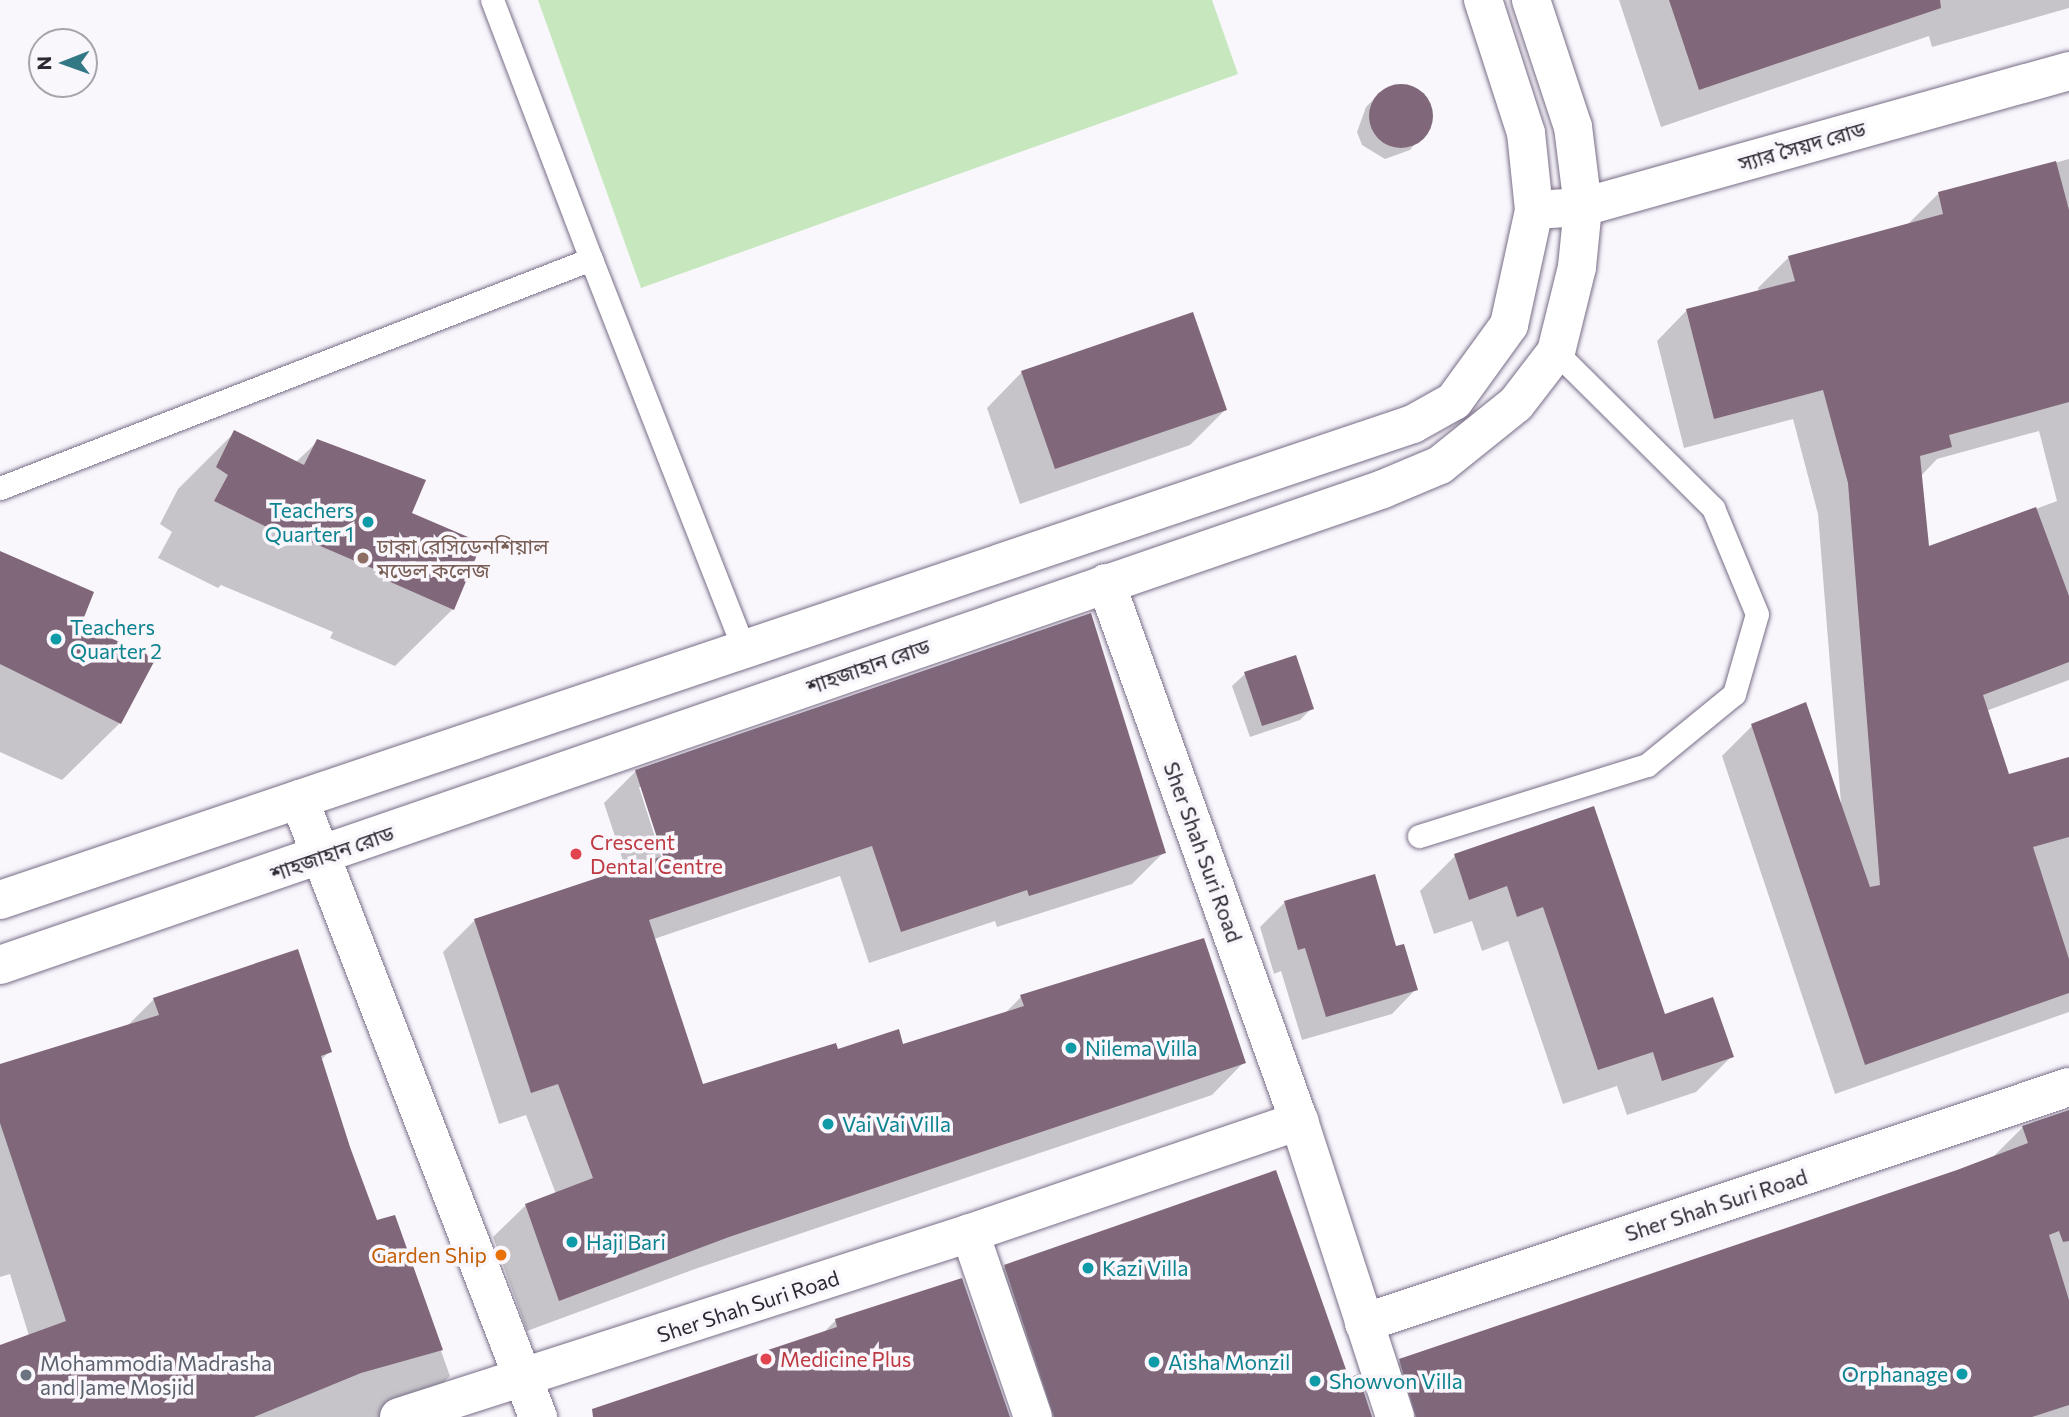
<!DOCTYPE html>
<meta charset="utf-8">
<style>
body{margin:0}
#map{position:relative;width:2069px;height:1417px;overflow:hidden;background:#f9f6fc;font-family:Commissioner,"Noto Sans Bengali",sans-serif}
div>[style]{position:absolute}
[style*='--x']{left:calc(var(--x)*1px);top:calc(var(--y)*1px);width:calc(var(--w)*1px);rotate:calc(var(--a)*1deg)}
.green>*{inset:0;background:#c7e8bf}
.shadow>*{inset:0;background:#0003}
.building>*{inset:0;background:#80687a}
.round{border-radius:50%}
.roads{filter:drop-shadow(0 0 2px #796d87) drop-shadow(0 0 2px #796d87)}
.service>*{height:23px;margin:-11.5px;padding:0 11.5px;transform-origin:11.5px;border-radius:11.5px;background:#fff}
.minor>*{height:38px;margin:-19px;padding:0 19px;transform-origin:19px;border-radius:19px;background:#fff}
.tertiary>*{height:38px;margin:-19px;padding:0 19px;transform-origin:19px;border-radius:19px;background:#fff}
.dots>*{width:19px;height:19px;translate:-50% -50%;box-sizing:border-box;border:4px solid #f9f6fc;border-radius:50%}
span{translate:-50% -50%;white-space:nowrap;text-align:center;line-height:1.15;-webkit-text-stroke:7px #f9f6fc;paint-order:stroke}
.street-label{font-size:21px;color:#2d2833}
.culture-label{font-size:21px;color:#0d838f}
.right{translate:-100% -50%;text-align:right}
.left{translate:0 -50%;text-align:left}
.education-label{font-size:21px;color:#785e54}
.health-label{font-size:21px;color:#be3a42}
.food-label{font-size:21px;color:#c56008}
.worship-label{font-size:21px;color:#5b616d}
.north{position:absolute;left:28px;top:28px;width:70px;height:70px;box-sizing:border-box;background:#f9f6fc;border:2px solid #a7a4ac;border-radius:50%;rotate:269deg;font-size:19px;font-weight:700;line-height:28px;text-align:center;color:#2d2833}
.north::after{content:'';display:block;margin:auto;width:24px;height:32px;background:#327885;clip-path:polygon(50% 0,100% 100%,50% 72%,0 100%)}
</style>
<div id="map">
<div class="green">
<div style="clip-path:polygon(538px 0,1212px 0,1238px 74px,641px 288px)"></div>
</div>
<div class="shadow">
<div style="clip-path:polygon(1619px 0,2069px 0,2069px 8px,1932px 47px,1929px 36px,1661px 127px)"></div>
<div style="clip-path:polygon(1404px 85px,1416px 89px,1431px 112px,1430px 126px,1410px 150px,1385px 159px,1362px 145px,1357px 132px,1366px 107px,1379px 94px)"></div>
<div style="clip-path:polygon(evenodd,2069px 159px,2069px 680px,1986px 711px,2007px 776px,2069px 759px,2069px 1012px,1835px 1094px,1722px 756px,1752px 726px,1841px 803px,1818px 514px,1793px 419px,1684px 448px,1657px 341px,1687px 310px,1759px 292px,1758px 288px,1789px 257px,1908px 224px,1938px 194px,2069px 159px,2039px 431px,2057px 501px,1928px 549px,1920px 477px,1937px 459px,2039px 431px)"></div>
<div style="clip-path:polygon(1022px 372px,1225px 410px,1190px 445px,1020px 504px,987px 408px)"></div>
<div style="clip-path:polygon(235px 432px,295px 463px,318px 441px,410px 514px,453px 609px,395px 666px,330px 638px,333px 632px,221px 585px,218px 588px,158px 558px,172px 532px,160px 524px,178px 489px)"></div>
<div style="clip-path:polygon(0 553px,78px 626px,120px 723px,62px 780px,0 752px)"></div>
<div style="clip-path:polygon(1245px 674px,1312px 708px,1300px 720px,1250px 737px,1232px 686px)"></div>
<div style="clip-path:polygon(evenodd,636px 771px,1164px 852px,1132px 884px,997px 927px,995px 921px,869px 963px,840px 876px,654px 939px,702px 1087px,837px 1051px,902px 1046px,1004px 1014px,1021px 997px,1244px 1062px,1212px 1095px,695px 1269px,527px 1331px,493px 1237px,526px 1205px,556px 1194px,526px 1115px,499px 1124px,443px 952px,475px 920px,626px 870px,604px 803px,636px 771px,639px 787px,642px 787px,668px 864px,664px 865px,639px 787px)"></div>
<div style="clip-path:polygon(1592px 809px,1663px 1017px,1732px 1056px,1696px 1092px,1627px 1115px,1617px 1086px,1563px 1104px,1508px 941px,1482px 951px,1472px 921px,1434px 934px,1420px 891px,1455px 856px)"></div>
<div style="clip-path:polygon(1284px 903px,1395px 948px,1416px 989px,1392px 1014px,1302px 1040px,1281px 971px,1274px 974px,1260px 927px)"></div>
<div style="clip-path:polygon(154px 999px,330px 1051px,320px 1061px,376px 1223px,393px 1217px,450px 1376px,418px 1408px,391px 1417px,0 1417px,0 1347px,29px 1336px,10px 1274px,0 1277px,0 1066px,126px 1027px)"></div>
<div style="clip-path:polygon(2069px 1112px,2069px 1417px,1377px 1417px,1370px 1391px,1400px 1361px,1706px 1260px,1992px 1158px,2023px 1127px)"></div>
<div style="clip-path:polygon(1005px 1267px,1348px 1380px,1357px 1377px,1372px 1417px,1016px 1417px,975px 1297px)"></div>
<div style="clip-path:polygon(836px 1320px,1008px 1417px,604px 1417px,823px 1333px)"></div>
</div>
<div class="building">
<div style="clip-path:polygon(1669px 0,1940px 0,1941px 8px,1699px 90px)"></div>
<div class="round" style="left:1369px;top:84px;width:64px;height:64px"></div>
<div style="clip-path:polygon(2056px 161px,2069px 210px,2069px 402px,1949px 435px,1952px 447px,1920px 456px,1929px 546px,2036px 507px,2069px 596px,2069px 662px,1983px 695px,2009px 774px,2069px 757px,2069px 837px,2033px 847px,2069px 959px,2069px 993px,1865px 1065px,1751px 724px,1806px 702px,1870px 887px,1880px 885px,1848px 483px,1823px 390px,1714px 419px,1686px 309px,1795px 281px,1788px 256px,1943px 214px,1938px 192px)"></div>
<div style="clip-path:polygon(1193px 312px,1227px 410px,1055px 469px,1021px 371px)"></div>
<div style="clip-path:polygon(234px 430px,304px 465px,317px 439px,426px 480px,412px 513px,482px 543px,454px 610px,386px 580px,388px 575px,278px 528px,277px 532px,214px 501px,228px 475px,216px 467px)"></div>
<div style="clip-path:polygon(0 551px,94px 592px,81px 625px,156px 658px,121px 724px,0 664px)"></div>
<div style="clip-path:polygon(1091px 613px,1166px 853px,1029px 896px,1027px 890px,901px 932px,872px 846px,649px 920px,703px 1084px,836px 1043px,838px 1049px,899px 1029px,903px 1044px,1024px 1006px,1020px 995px,1204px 938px,1246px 1063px,729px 1237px,559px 1301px,525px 1204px,593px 1178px,558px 1084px,531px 1093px,474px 919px,663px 856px,635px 770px)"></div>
<div style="clip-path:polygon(1296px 655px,1314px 709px,1262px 726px,1244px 672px)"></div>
<div style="clip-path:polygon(1594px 806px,1665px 1014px,1713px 997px,1734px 1057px,1662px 1081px,1653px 1052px,1598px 1070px,1543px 907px,1517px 917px,1507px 886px,1469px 900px,1454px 854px)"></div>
<div style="clip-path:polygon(1375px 874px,1396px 946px,1404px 944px,1418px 990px,1326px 1017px,1305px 948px,1298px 950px,1284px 901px)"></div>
<div style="clip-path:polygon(298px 949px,332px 1052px,321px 1056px,350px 1147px,377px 1220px,395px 1215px,443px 1350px,361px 1373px,254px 1417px,0 1417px,0 1345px,66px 1321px,0 1123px,0 1064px,159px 1015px,153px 998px)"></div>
<div style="clip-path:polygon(2069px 1110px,2069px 1241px,2063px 1242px,2059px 1231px,2049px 1235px,2069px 1300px,2069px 1405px,2032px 1417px,1416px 1417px,1399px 1359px,1957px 1170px,2028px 1143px,2022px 1126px)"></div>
<div style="clip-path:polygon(1276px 1170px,1349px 1378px,1358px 1374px,1372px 1417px,1054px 1417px,1004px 1265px)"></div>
<div style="clip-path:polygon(962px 1278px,1010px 1417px,593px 1417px,592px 1409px,837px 1327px,835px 1319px)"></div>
</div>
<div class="roads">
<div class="service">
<div style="--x:591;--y:259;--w:419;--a:68.6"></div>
<div style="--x:0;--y:488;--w:634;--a:-21.18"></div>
<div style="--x:591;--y:259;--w:277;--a:-110.9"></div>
<div style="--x:1419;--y:836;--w:239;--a:-17.3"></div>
<div style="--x:1647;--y:765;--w:112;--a:-39.2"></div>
<div style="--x:1734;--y:694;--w:83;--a:-74"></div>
<div style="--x:1757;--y:614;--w:115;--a:-112.5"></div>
<div style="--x:1713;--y:508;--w:221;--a:-135.2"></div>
</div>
<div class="minor">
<div style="--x:1534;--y:210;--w:49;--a:-3.5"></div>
<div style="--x:1583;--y:207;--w:505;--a:-15.63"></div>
<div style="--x:1106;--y:583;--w:572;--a:70.27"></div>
<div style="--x:1299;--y:1121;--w:311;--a:72"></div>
<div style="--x:970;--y:1233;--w:194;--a:71.1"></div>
<div style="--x:1364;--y:1323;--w:743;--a:-18.51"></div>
<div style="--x:399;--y:1417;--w:600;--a:-17.86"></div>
<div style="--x:970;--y:1233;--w:348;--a:-18.8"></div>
</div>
<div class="tertiary">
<div style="--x:299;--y:799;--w:663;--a:68.86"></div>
<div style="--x:0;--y:900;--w:1491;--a:-18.62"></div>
<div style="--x:1413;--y:424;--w:47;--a:-29.3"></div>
<div style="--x:1454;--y:401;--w:94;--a:-54.1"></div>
<div style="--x:1509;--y:325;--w:118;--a:-77.7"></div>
<div style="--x:1534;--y:210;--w:77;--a:-95.9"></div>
<div style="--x:1526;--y:133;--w:140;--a:-107.9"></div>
<div style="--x:0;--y:965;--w:1463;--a:-18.99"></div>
<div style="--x:1383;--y:489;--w:62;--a:-22.8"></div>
<div style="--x:1440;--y:465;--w:97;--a:-38.8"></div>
<div style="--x:1516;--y:404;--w:66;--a:-52.4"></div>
<div style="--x:1556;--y:352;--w:88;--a:-76.1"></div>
<div style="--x:1577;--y:267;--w:60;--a:-84.3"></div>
<div style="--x:1583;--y:207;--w:81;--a:-97.1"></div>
<div style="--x:1573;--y:127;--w:134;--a:-108.3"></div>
</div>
</div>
<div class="dots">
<div style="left:368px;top:522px;background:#0f9aa8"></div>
<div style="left:363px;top:558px;background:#8d6e63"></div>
<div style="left:56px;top:639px;background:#0f9aa8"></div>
<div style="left:576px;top:854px;background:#e0444e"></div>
<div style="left:1071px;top:1048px;background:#0f9aa8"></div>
<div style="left:828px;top:1124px;background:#0f9aa8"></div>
<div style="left:572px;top:1242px;background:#0f9aa8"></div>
<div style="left:501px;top:1255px;background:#e8710a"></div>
<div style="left:1088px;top:1268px;background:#0f9aa8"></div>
<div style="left:766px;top:1359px;background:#e0444e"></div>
<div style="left:1154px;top:1362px;background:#0f9aa8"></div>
<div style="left:1962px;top:1374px;background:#0f9aa8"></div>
<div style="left:26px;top:1375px;background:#6b7280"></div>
<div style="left:1315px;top:1381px;background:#0f9aa8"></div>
</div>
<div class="street-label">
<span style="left:1802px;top:146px;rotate:-16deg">স্যার সৈয়দ রোড</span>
<span style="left:868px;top:666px;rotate:-19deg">শাহজাহান রোড</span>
<span style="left:1203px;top:852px;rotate:70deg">Sher Shah Suri Road</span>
<span style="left:332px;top:853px;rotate:-19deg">শাহজাহান রোড</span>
<span style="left:1716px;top:1205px;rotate:-18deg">Sher Shah Suri Road</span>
<span style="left:748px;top:1306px;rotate:-18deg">Sher Shah Suri Road</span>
</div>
<div class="culture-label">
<span class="right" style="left:354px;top:522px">Teachers<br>Quarter 1</span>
<span class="left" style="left:70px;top:639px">Teachers<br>Quarter 2</span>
<span class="left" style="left:1085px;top:1048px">Nilema Villa</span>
<span class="left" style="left:842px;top:1124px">Vai Vai Villa</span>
<span class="left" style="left:586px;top:1242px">Haji Bari</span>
<span class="left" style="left:1102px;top:1268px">Kazi Villa</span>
<span class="left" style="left:1168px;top:1362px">Aisha Monzil</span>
<span class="right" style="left:1948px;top:1374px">Orphanage</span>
<span class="left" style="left:1329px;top:1381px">Showvon Villa</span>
</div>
<div class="education-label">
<span class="left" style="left:377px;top:558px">ঢাকা রেসিডেনশিয়াল<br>মডেল কলেজ</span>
</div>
<div class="health-label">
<span class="left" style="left:590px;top:854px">Crescent<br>Dental Centre</span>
<span class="left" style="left:780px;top:1359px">Medicine Plus</span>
</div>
<div class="food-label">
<span class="right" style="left:487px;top:1255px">Garden Ship</span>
</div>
<div class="worship-label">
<span class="left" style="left:40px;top:1375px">Mohammodia Madrasha<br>and Jame Mosjid</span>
</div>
<div class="north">N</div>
</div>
